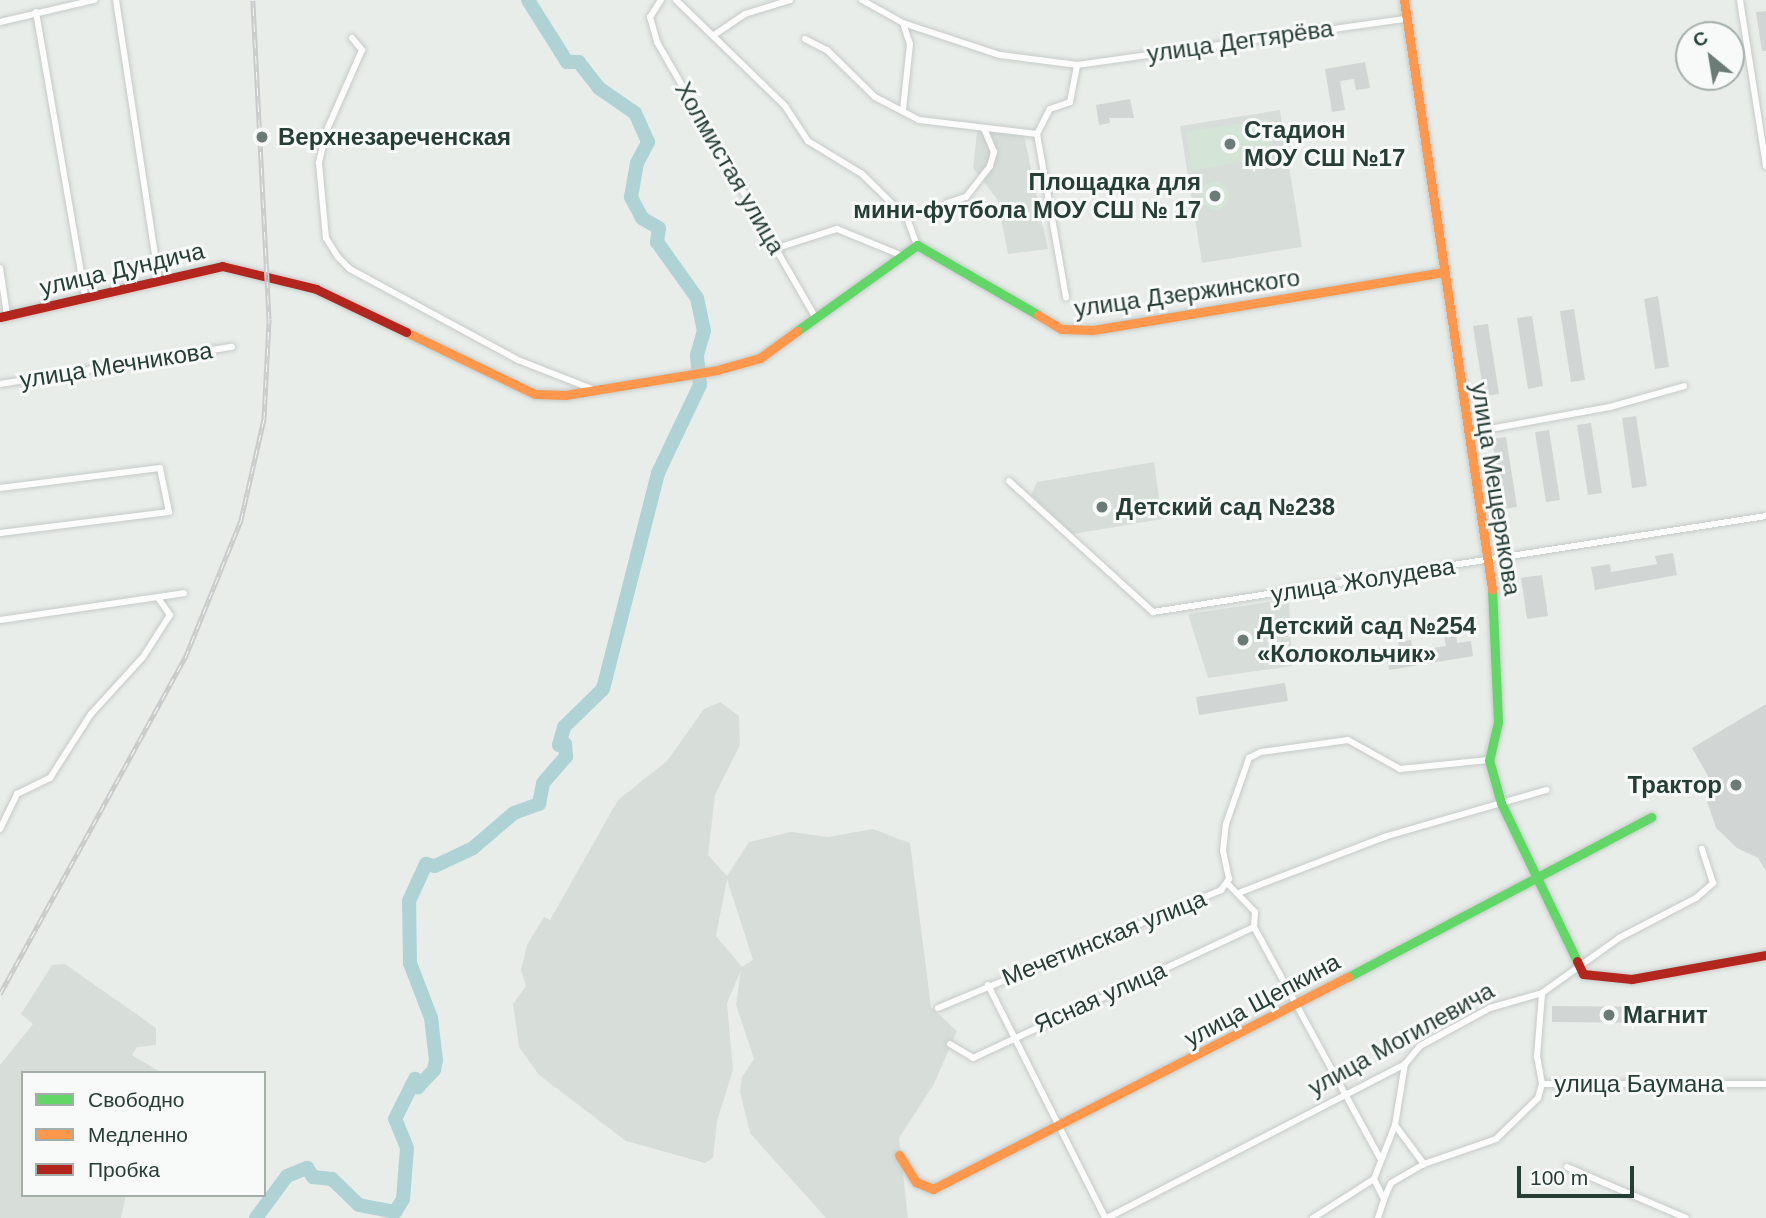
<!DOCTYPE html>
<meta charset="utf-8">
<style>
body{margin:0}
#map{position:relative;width:1766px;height:1218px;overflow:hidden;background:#e8edea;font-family:Arial,sans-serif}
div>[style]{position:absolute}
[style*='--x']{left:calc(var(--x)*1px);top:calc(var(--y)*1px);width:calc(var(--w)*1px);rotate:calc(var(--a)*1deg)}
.built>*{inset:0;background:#d7deda}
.green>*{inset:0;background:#d4e4d7}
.round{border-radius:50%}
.river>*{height:14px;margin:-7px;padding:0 7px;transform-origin:7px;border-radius:7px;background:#afd3d5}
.building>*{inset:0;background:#d1d5d3}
.roads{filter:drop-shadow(0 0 2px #c5cac7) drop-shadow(0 0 2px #c5cac7)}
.street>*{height:6px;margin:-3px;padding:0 3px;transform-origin:3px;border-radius:3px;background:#fcfcfc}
.fast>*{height:9px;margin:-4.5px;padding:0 4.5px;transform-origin:4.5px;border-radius:4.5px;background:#63d668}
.slow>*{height:9px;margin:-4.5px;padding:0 4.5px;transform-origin:4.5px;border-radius:4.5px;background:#ff974d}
.jam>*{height:9px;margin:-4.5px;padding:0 4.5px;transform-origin:4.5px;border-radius:4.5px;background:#b3261e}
.rail>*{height:5px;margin-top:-2.5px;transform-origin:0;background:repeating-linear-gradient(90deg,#f7faf9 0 8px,#c9cccb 0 16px);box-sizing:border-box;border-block:2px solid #c9cccb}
.dots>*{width:19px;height:19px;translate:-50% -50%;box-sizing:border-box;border:4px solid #f7faf9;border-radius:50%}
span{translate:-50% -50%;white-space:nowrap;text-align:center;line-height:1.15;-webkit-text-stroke:6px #f7faf9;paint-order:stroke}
.street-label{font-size:24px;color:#273e36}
.poi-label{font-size:24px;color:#273e36;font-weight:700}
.left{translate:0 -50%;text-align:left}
.right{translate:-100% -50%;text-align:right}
.legend{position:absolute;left:21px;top:1071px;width:245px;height:126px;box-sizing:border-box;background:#f7faf9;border:2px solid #a4afab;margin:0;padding:9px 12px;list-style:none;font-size:21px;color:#273e36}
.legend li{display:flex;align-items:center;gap:14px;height:35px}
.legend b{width:35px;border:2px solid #a4afab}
.north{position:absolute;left:1675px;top:21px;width:70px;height:70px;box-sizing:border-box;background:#f7faf9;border:2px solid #a4afab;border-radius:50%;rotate:330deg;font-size:19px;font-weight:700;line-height:28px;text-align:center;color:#273e36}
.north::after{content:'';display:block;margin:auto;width:24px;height:32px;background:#6b7b75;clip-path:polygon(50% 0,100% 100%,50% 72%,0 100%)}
.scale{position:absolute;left:1517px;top:1166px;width:117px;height:32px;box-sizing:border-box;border:4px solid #273e36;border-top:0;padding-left:9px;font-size:21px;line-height:24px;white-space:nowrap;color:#273e36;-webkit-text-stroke:5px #f7faf9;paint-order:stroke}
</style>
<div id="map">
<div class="built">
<div style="clip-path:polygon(1280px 110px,1302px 247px,1202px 263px,1180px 126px)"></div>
<div style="clip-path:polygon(1023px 131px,1048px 249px,1008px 254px,997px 199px,973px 168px,977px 132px)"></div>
<div style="clip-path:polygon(1154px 462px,1162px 519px,1073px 534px,1031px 495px,1037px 482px)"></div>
<div style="clip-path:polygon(1289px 599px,1292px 666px,1208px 678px,1188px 614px)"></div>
<div style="clip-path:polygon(evenodd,720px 702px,739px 716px,740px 745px,715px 795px,708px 855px,727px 876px,749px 842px,791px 832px,828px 837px,873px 829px,910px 843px,931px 1007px,957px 1031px,934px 1084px,899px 1138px,908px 1218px,826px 1218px,750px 1133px,740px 1092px,742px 1077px,754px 1059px,736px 1005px,741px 970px,727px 1003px,733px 1070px,717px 1121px,713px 1158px,705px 1163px,626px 1141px,539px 1075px,519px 1047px,513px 1004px,526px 986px,521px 970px,527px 945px,544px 917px,550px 920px,618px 800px,667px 761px,704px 709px,720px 702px,727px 879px,753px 960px,742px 967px,716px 936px,727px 879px)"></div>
<div style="clip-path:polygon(65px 964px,156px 1028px,156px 1045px,137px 1047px,132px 1055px,162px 1073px,23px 1073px,23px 1195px,126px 1195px,121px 1218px,0 1218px,0 1065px,33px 1024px,21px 1014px,52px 965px)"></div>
</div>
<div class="green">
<div style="clip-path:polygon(1268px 119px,1274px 157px,1192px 170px,1186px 132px)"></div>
<div class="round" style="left:1201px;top:182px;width:28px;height:28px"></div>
</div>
<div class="river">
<div style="--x:256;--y:1218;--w:52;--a:-53.6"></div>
<div style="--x:287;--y:1176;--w:22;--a:-22"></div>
<div style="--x:307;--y:1168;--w:11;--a:56"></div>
<div style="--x:313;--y:1177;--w:19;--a:6"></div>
<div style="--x:332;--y:1179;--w:37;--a:44"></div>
<div style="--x:359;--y:1205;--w:37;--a:11"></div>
<div style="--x:395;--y:1212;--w:15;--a:-58"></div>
<div style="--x:403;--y:1199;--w:51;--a:-85.5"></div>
<div style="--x:407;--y:1148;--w:31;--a:-112"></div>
<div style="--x:395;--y:1119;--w:45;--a:-63.4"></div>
<div style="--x:415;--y:1079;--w:9;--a:69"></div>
<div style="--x:418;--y:1087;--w:23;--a:-47"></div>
<div style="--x:434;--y:1070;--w:10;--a:-79"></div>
<div style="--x:436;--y:1060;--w:42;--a:-96.8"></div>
<div style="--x:431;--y:1018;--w:59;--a:-110.9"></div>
<div style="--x:410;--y:963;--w:62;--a:-90.9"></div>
<div style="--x:409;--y:901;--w:41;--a:-65.3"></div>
<div style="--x:426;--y:864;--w:9;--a:13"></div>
<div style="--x:435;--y:866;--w:42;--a:-25.3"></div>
<div style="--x:473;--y:848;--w:54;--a:-40.5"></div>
<div style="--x:514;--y:813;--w:27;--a:-20"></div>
<div style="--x:539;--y:804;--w:21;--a:-79"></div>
<div style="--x:543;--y:783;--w:35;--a:-49"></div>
<div style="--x:566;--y:757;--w:13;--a:-94"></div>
<div style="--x:565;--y:744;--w:6;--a:171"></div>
<div style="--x:559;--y:745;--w:19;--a:-74"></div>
<div style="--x:564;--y:727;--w:54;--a:-44.3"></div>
<div style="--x:603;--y:689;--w:223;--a:-75.7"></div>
<div style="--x:658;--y:473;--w:98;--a:-64.5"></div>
<div style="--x:700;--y:385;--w:30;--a:-96"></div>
<div style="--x:697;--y:355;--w:25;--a:-74"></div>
<div style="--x:704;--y:331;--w:34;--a:-102"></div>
<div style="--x:697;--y:298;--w:69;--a:-125.5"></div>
<div style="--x:657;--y:242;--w:14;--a:-82"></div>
<div style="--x:659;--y:228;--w:20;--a:-150"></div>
<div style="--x:642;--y:218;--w:24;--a:-118"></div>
<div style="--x:631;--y:197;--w:35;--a:-80"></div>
<div style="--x:637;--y:163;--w:24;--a:-62"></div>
<div style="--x:648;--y:142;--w:32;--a:-114"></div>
<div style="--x:635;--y:113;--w:44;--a:-145.2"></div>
<div style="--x:599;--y:88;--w:33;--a:-128"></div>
<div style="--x:579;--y:62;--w:12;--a:180"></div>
<div style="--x:567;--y:62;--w:73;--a:-122.2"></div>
</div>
<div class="building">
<div style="clip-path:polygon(1766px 11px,1766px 51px,1762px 51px,1756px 12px)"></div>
<div style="clip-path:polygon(1365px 62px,1370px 88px,1356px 90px,1354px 79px,1340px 81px,1345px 110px,1332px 112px,1325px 69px)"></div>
<div style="clip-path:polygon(1130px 99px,1134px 118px,1109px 118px,1110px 123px,1099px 125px,1096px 105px)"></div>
<div style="clip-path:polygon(1658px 296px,1669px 367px,1655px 369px,1644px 299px)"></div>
<div style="clip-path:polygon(1574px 309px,1585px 380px,1571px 382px,1560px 311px)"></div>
<div style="clip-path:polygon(1532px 316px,1543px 386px,1528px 389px,1517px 318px)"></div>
<div style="clip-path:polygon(1488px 324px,1499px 394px,1484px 396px,1473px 326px)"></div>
<div style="clip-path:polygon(1636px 416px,1647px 486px,1632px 488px,1622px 418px)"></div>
<div style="clip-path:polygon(1591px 423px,1602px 493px,1588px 495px,1577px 425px)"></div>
<div style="clip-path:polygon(1549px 430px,1560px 500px,1546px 502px,1535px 432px)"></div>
<div style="clip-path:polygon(1506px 437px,1517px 507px,1503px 509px,1492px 439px)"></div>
<div style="clip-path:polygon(1673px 553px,1677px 575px,1595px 590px,1591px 567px,1610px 564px,1611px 572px,1657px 564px,1655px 556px)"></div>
<div style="clip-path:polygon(1542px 575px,1548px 616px,1527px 619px,1521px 578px)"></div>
<div style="clip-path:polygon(1456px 634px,1457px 643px,1471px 641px,1473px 656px,1389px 670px,1386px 654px,1400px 651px,1398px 642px,1411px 640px,1413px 651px,1446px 646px,1444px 636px)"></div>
<div style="clip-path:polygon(1285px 683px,1288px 701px,1199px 715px,1196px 697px)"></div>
<div style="clip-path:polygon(1766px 704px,1766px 871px,1758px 858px,1737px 848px,1716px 828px,1706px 798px,1708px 776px,1692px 748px)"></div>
<div style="clip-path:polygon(1552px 1006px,1666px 1007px,1665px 1023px,1552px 1022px)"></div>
</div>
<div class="roads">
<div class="street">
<div style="--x:116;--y:0;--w:283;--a:81.3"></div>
<div style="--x:661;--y:0;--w:20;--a:123"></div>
<div style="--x:650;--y:17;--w:26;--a:74"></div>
<div style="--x:657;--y:42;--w:319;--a:60.1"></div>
<div style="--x:676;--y:0;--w:152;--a:44.2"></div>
<div style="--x:785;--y:106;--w:42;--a:56.7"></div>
<div style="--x:808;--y:141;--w:63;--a:31.4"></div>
<div style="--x:862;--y:174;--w:63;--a:44.4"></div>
<div style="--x:907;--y:218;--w:29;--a:70"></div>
<div style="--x:862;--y:0;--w:47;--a:29.3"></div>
<div style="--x:903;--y:23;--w:102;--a:18.3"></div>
<div style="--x:1000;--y:55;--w:78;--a:7.4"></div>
<div style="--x:1077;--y:65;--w:329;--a:-8"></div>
<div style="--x:1740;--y:0;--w:168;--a:81.1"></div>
<div style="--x:36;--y:12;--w:289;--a:80.2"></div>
<div style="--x:0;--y:22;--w:97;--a:-13.2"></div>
<div style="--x:903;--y:23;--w:22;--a:72"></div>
<div style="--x:910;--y:44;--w:66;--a:96.1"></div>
<div style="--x:714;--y:35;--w:37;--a:-34"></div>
<div style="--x:745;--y:14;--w:47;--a:-17.3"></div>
<div style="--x:352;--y:38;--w:16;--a:50"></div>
<div style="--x:362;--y:50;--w:90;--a:113.7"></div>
<div style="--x:326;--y:132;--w:32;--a:103"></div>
<div style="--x:319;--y:163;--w:75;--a:84.7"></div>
<div style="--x:326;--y:238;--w:22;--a:58"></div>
<div style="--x:338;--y:257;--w:17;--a:45"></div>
<div style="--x:350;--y:269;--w:191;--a:28.4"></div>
<div style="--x:518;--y:360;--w:79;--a:21.4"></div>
<div style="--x:805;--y:39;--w:25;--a:27"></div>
<div style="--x:827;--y:50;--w:67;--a:44.4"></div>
<div style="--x:875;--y:97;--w:50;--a:27.6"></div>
<div style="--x:919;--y:120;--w:119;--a:6.8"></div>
<div style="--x:1037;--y:134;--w:166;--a:79.9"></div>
<div style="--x:1037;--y:134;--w:28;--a:-63"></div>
<div style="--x:1050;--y:109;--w:21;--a:-19"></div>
<div style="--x:1070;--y:102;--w:38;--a:-79"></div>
<div style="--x:947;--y:203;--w:20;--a:-18"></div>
<div style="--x:966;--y:197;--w:39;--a:-52"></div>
<div style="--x:990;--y:166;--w:15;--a:-74"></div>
<div style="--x:994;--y:152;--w:25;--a:-113"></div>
<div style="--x:777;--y:248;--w:63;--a:-17.6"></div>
<div style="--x:837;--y:229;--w:66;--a:22.3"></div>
<div style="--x:0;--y:268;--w:48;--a:81.5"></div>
<div style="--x:0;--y:384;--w:235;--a:-9.1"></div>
<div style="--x:1468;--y:433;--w:144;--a:-10.4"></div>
<div style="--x:1610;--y:407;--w:77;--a:-15.8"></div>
<div style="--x:1009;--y:481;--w:195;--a:42.3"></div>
<div style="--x:1153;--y:612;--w:620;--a:-8.9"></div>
<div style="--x:0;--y:488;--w:161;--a:-7.1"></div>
<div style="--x:160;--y:468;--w:45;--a:78.4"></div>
<div style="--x:169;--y:512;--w:170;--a:172.9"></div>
<div style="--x:0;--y:620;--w:186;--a:-8.3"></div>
<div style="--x:0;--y:829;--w:39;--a:-64"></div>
<div style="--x:17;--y:794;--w:37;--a:-26"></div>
<div style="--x:50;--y:778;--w:76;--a:-57.4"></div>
<div style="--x:91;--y:714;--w:77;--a:-47.6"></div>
<div style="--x:143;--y:657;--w:50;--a:-57.3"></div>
<div style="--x:170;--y:615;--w:21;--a:-125"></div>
<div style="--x:1227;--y:883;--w:40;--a:46"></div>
<div style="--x:1255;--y:912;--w:15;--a:94"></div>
<div style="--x:1254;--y:927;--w:263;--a:61.4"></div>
<div style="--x:1241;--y:892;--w:156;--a:-21"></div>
<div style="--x:1387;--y:836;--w:166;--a:-16.1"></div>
<div style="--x:988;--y:985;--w:261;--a:63.3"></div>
<div style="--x:938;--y:1008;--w:307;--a:-22.6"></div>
<div style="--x:1221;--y:890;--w:14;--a:-54"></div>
<div style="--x:1229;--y:879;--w:29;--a:-102"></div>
<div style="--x:1223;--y:851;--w:27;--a:-84"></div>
<div style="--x:1226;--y:824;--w:70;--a:-70.8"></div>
<div style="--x:1249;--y:758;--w:13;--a:-27"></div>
<div style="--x:1261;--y:752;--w:88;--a:-7.9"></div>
<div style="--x:1348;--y:740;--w:60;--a:29.1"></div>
<div style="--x:1400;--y:769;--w:89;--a:-5.8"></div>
<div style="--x:950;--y:1044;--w:27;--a:31"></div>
<div style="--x:973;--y:1058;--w:310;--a:-25"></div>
<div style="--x:1542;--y:1084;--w:27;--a:-100"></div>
<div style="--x:1537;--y:1057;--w:64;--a:-85.5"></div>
<div style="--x:1395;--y:1125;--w:49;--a:53.4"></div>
<div style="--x:1424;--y:1164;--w:76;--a:-19.1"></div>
<div style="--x:1496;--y:1139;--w:59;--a:-44.3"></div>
<div style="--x:1538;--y:1098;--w:15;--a:-74"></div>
<div style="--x:1542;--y:1084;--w:224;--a:0"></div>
<div style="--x:1567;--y:1167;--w:129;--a:23.2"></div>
<div style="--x:1384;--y:1199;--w:17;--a:-66"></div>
<div style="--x:1391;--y:1183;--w:38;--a:-30"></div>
<div style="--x:1107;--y:1218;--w:335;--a:-27.3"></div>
<div style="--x:1405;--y:1064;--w:23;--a:-50"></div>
<div style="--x:1420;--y:1046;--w:80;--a:-28.5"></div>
<div style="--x:1490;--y:1008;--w:54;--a:-16.1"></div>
<div style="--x:1542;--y:993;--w:95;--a:-35.5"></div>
<div style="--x:1619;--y:938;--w:87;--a:-27.5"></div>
<div style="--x:1696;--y:898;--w:23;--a:-41"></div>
<div style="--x:1713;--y:883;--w:36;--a:-108"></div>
<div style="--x:1313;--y:1218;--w:72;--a:-32.6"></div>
<div style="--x:1378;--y:1218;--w:20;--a:-72"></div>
<div style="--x:1384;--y:1199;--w:22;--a:-117"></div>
<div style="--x:1374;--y:1179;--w:58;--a:-68.7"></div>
<div style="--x:1395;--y:1125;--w:62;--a:-80.7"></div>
</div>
<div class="fast">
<div style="--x:797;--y:331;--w:148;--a:-35.6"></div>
<div style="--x:917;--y:245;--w:140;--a:30"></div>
<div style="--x:1492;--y:589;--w:133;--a:87.4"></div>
<div style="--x:1498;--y:722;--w:39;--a:103"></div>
<div style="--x:1489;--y:760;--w:45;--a:74.4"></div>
<div style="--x:1501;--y:803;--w:175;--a:64.3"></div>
<div style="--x:1348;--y:977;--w:343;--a:-27.8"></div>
</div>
<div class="slow">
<div style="--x:1404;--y:0;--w:596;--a:81.5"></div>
<div style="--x:1038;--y:315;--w:27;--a:31"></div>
<div style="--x:1061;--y:329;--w:32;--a:2"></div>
<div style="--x:1093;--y:330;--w:354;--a:-9.4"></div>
<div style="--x:406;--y:332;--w:143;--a:25.7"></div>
<div style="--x:535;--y:394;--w:30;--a:2"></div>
<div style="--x:565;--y:395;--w:154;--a:-9.3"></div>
<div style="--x:717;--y:370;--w:45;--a:-15.6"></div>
<div style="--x:760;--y:358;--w:46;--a:-36.1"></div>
<div style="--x:899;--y:1155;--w:32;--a:58"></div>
<div style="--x:916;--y:1182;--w:18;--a:22"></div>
<div style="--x:933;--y:1189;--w:466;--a:-27.1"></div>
</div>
<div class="jam">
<div style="--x:0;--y:317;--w:228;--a:-12.9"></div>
<div style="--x:222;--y:266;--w:97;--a:13.7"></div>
<div style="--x:316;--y:289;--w:100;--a:25.5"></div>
<div style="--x:1577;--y:961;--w:14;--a:65"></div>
<div style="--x:1583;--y:974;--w:49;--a:5.8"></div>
<div style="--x:1632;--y:979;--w:136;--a:-10.2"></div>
</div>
</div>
<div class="rail">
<div style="--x:0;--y:994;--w:384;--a:-61.2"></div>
<div style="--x:185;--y:658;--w:149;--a:-67.9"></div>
<div style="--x:241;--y:520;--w:104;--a:-77.2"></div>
<div style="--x:264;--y:419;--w:100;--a:-87.1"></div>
<div style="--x:269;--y:319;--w:319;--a:-92.9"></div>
</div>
<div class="dots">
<div style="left:262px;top:137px;background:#6b7b75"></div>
<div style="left:1230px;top:144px;background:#6b7b75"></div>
<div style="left:1215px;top:196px;background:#6b7b75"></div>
<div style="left:1102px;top:507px;background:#6b7b75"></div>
<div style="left:1243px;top:640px;background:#6b7b75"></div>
<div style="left:1736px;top:785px;background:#6b7b75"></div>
<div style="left:1609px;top:1015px;background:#6b7b75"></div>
</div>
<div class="street-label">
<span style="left:1240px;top:41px;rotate:-8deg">улица Дегтярёва</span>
<span style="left:730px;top:168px;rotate:60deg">Холмистая улица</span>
<span style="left:122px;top:269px;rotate:-13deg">улица Дундича</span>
<span style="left:1187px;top:293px;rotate:-8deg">улица Дзержинского</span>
<span style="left:116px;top:365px;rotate:-9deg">улица Мечникова</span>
<span style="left:1496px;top:489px;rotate:81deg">улица Мещерякова</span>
<span style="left:1363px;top:580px;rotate:-9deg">улица Жолудева</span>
<span style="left:1104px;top:938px;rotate:-22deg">Мечетинская улица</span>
<span style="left:1100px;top:997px;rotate:-24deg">Ясная улица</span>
<span style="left:1262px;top:1000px;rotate:-28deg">улица Щепкина</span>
<span style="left:1401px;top:1039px;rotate:-29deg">улица Могилевича</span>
<span style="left:1639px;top:1084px">улица Баумана</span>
</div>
<div class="poi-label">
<span class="left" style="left:1244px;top:144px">Стадион<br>МОУ СШ №17</span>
<span class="left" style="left:278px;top:137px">Верхнезареченская</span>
<span class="right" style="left:1201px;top:196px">Площадка для<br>мини-футбола МОУ СШ № 17</span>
<span class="left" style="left:1116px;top:507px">Детский сад №238</span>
<span class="left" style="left:1257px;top:640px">Детский сад №254<br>«Колокольчик»</span>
<span class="right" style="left:1722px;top:785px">Трактор</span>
<span class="left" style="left:1623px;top:1015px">Магнит</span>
</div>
<ul class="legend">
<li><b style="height:9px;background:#63d668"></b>Свободно</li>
<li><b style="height:9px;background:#ff974d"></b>Медленно</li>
<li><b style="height:9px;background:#b3261e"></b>Пробка</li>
</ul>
<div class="north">С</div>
<div class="scale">100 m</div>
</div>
